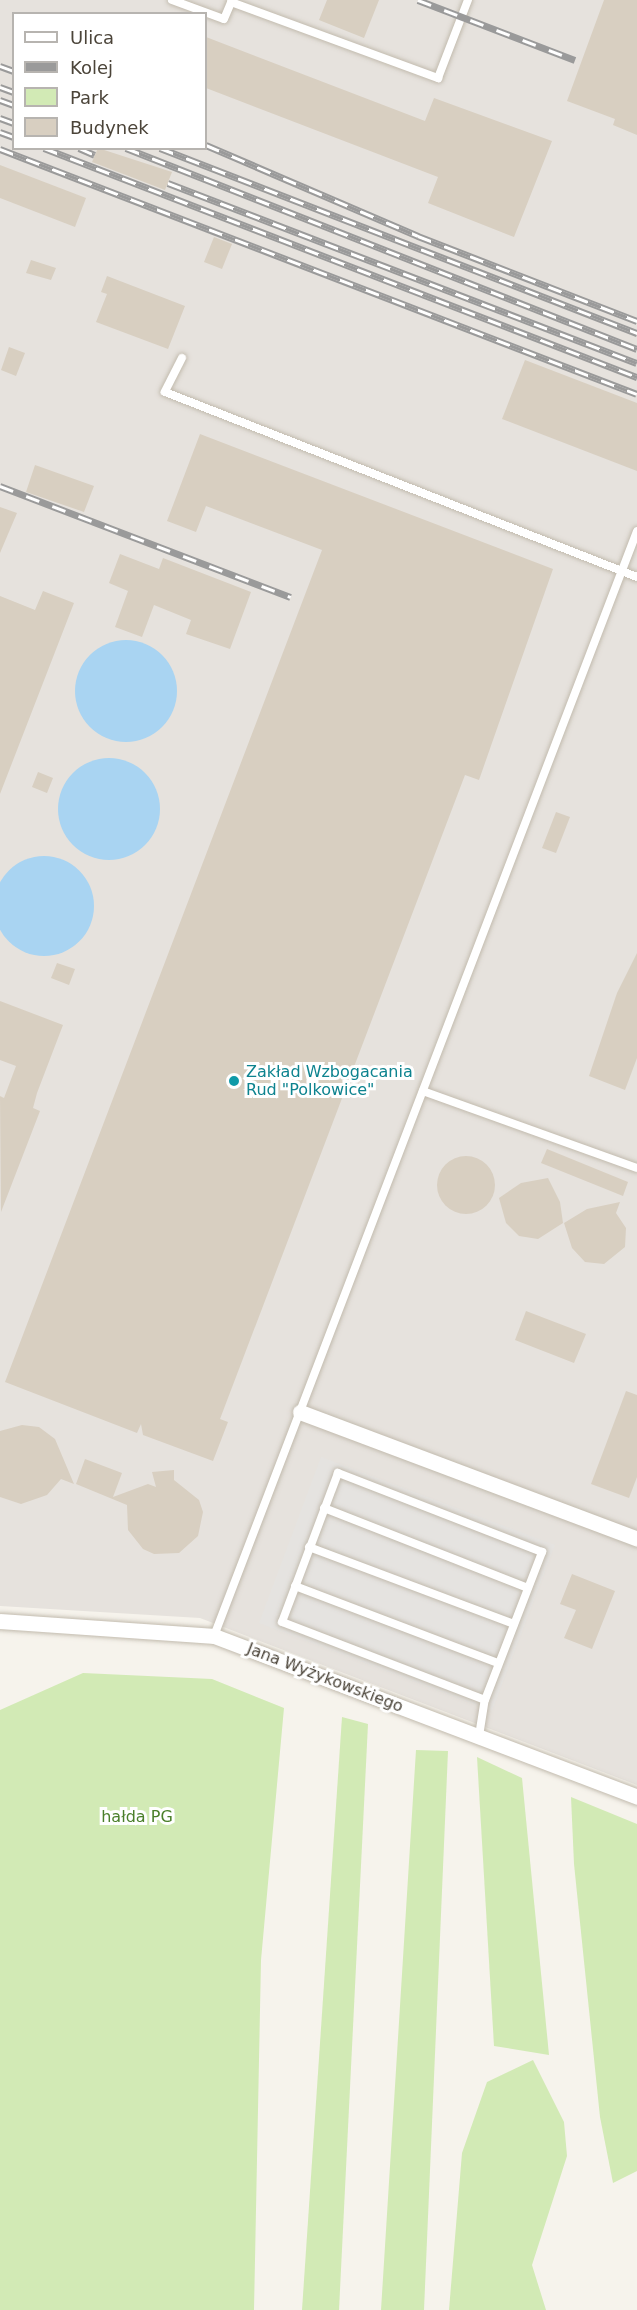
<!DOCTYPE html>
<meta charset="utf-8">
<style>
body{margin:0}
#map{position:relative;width:637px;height:2310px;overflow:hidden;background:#f6f3ec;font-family:"DejaVu Sans",sans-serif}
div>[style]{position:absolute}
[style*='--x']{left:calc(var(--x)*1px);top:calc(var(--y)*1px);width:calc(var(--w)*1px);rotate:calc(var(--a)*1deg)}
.industrial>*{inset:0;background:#e6e2dd}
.green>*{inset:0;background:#d2eab5}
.parking>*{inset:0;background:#e5e3e0}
.water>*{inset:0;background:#a9d4f2}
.round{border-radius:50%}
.building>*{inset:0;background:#d8cfc1}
.roads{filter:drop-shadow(0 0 2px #c2bbae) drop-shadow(0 0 2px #c2bbae)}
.lane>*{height:8px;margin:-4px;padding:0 4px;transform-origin:4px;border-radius:4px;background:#fff}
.street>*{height:15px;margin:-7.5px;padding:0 7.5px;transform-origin:7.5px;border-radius:7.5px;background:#fff}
.rail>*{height:7px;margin-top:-3.5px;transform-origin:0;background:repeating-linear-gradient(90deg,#fff 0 14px,#9a9a9a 0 28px);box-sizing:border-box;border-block:2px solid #9a9a9a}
.dots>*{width:16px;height:16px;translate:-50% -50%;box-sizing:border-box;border:3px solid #fff;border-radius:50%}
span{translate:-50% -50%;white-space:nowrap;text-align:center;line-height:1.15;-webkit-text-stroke:6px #fff;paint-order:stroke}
.culture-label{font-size:16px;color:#0d838f}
.left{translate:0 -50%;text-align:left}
.street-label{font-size:16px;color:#4b4439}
.park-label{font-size:16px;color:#4a7f2a}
.legend{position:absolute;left:12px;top:12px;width:195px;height:138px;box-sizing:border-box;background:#fff;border:2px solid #b7b4b0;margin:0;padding:8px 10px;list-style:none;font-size:18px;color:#4b4439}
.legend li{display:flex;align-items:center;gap:12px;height:30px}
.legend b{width:30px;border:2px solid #b7b4b0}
</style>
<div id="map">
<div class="industrial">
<div style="clip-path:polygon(evenodd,0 0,637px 0,637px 1785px,200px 1618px,0 1606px,0 0,14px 14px,206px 14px,206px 148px,14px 148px,14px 14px)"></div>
</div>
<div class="green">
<div style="clip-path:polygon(83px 1673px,212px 1679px,284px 1708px,261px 1960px,254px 2310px,0 2310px,0 1710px)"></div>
<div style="clip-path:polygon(342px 1717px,368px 1724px,339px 2310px,302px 2310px)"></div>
<div style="clip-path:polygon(416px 1750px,448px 1751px,424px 2310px,381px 2310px)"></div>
<div style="clip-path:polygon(477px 1757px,522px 1778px,549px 2055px,494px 2046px)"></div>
<div style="clip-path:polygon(571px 1797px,637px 1824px,637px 2171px,613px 2183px,600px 2117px,574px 1864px)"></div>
<div style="clip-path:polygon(533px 2060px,564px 2122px,567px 2156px,532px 2265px,546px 2310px,449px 2310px,462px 2153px,487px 2082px)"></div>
</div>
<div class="parking">
<div style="clip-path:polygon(321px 1457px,555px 1545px,492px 1711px,259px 1623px)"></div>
</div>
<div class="water">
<div class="round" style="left:75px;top:640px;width:102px;height:102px"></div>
<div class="round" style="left:58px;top:758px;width:102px;height:102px"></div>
<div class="round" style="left:-6px;top:856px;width:100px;height:100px"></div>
</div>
<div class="building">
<div style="clip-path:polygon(327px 0,379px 0,364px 38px,319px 20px)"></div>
<div style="clip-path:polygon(604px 0,637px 0,637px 135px,613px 125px,615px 119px,567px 101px)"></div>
<div style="clip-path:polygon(206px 37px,425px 121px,434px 98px,552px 141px,514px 237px,428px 203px,438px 177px,206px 88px)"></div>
<div style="clip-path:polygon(98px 148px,172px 172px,165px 190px,92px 162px)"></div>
<div style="clip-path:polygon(0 165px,86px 198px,75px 227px,0 198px)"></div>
<div style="clip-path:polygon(214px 237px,232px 244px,222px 269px,204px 262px)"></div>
<div style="clip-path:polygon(31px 260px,56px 268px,51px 280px,26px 273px)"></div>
<div style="clip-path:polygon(107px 276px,185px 306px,168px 349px,96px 322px,107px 294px,101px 292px)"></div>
<div style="clip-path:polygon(9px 347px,25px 353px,16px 376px,1px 370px)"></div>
<div style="clip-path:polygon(525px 360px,637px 403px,637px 471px,502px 419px)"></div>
<div style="clip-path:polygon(200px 434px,553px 569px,479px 780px,465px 775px,220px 1419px,228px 1422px,213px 1461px,143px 1435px,141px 1424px,137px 1433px,5px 1382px,322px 550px,206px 506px,196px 532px,167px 521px)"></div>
<div style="clip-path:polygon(35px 465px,94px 486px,84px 512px,26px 492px)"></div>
<div style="clip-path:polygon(0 507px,17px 513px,0 553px)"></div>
<div style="clip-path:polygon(120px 554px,159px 569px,163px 558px,251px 592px,230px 649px,186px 634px,191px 620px,154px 605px,142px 637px,115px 627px,128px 591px,109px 583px)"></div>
<div style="clip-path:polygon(43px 591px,74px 603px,0 794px,0 596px,35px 610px)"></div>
<div style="clip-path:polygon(38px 772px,53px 778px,47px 793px,32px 787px)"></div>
<div style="clip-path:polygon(556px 812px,570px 817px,556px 853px,542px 848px)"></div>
<div style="clip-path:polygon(637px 953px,637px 1058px,625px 1090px,589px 1076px,617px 993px)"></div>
<div style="clip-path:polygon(57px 963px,75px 969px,69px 985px,51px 978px)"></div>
<div style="clip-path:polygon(0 1001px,63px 1025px,37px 1093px,33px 1108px,40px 1111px,1px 1212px,0 1096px,4px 1098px,16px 1066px,0 1060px)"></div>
<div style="clip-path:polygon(547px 1149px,628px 1182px,623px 1196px,541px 1163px)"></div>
<div class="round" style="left:437px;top:1156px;width:58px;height:58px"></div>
<div style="clip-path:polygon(548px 1178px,560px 1202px,563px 1223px,538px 1239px,519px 1236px,506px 1223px,499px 1198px,521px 1183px)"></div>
<div style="clip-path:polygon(620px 1202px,616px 1213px,626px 1228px,625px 1247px,604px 1264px,585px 1262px,572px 1248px,564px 1223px,587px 1209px)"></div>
<div style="clip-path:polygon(526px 1311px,586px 1334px,574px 1363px,515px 1340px)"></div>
<div style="clip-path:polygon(626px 1391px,637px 1395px,637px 1477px,629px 1498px,591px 1484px)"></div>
<div style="clip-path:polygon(22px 1425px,39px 1427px,55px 1439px,74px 1484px,61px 1479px,47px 1495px,21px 1504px,0 1497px,0 1431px)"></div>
<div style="clip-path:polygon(85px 1459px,122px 1473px,113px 1497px,148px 1484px,156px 1487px,152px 1472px,174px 1470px,174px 1480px,199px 1500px,203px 1512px,198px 1536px,179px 1553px,154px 1554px,143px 1549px,128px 1530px,127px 1505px,76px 1484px)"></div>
<div style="clip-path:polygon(572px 1574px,615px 1591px,592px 1649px,564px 1638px,576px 1610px,560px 1604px)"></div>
</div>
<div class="roads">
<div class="lane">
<div style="--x:172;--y:0;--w:55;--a:20.1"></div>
<div style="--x:224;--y:19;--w:21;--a:-67"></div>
<div style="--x:231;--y:2;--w:221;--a:20.2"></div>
<div style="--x:438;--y:78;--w:84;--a:-69"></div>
<div style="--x:182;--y:358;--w:38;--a:117"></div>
<div style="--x:165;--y:392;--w:507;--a:21.4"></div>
<div style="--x:423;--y:1091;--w:227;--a:19.8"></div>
<div style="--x:324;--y:1508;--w:219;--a:21.4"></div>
<div style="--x:309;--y:1547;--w:219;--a:20.6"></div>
<div style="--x:295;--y:1586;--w:217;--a:20.8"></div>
<div style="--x:214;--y:1636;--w:1183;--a:-69.05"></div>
<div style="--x:479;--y:1736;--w:36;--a:-81"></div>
<div style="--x:485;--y:1700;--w:159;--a:-68.9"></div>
<div style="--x:542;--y:1552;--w:219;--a:-158.8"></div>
<div style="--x:338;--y:1473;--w:159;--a:110.6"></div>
<div style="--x:282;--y:1622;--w:217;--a:21"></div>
</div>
<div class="street">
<div style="--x:300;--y:1412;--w:360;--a:20.6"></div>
<div style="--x:0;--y:1621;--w:215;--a:4"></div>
<div style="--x:214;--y:1636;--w:453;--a:20.8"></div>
</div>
</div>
<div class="rail">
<div style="--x:418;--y:0;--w:168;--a:20.9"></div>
<div style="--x:0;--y:66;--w:15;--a:20"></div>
<div style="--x:0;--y:87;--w:15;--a:20"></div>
<div style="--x:0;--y:100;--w:15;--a:20"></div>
<div style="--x:0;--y:118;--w:15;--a:20"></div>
<div style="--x:0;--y:132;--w:15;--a:20"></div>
<div style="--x:206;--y:145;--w:231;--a:23.2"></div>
<div style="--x:418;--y:236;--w:235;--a:21.2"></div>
<div style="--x:44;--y:148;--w:636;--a:21.12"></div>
<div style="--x:79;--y:148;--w:17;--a:24"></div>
<div style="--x:126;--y:148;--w:549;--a:21.47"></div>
<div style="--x:160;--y:148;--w:512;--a:21.2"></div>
<div style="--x:0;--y:149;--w:682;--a:21.04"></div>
<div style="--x:168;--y:183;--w:502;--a:21"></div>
<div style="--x:0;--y:486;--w:311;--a:20.9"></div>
</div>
<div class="dots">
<div style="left:234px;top:1081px;background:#0f9aa8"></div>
</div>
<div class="culture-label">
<span class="left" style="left:246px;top:1081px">Zakład Wzbogacania<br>Rud "Polkowice"</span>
</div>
<div class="street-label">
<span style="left:325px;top:1678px;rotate:21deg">Jana Wyżykowskiego</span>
</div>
<div class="park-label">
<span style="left:137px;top:1817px">hałda PG</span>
</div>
<ul class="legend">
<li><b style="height:8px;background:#fff"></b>Ulica</li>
<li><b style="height:8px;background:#9a9a9a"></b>Kolej</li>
<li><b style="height:16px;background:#d2eab5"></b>Park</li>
<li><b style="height:16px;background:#d8cfc1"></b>Budynek</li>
</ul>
</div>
